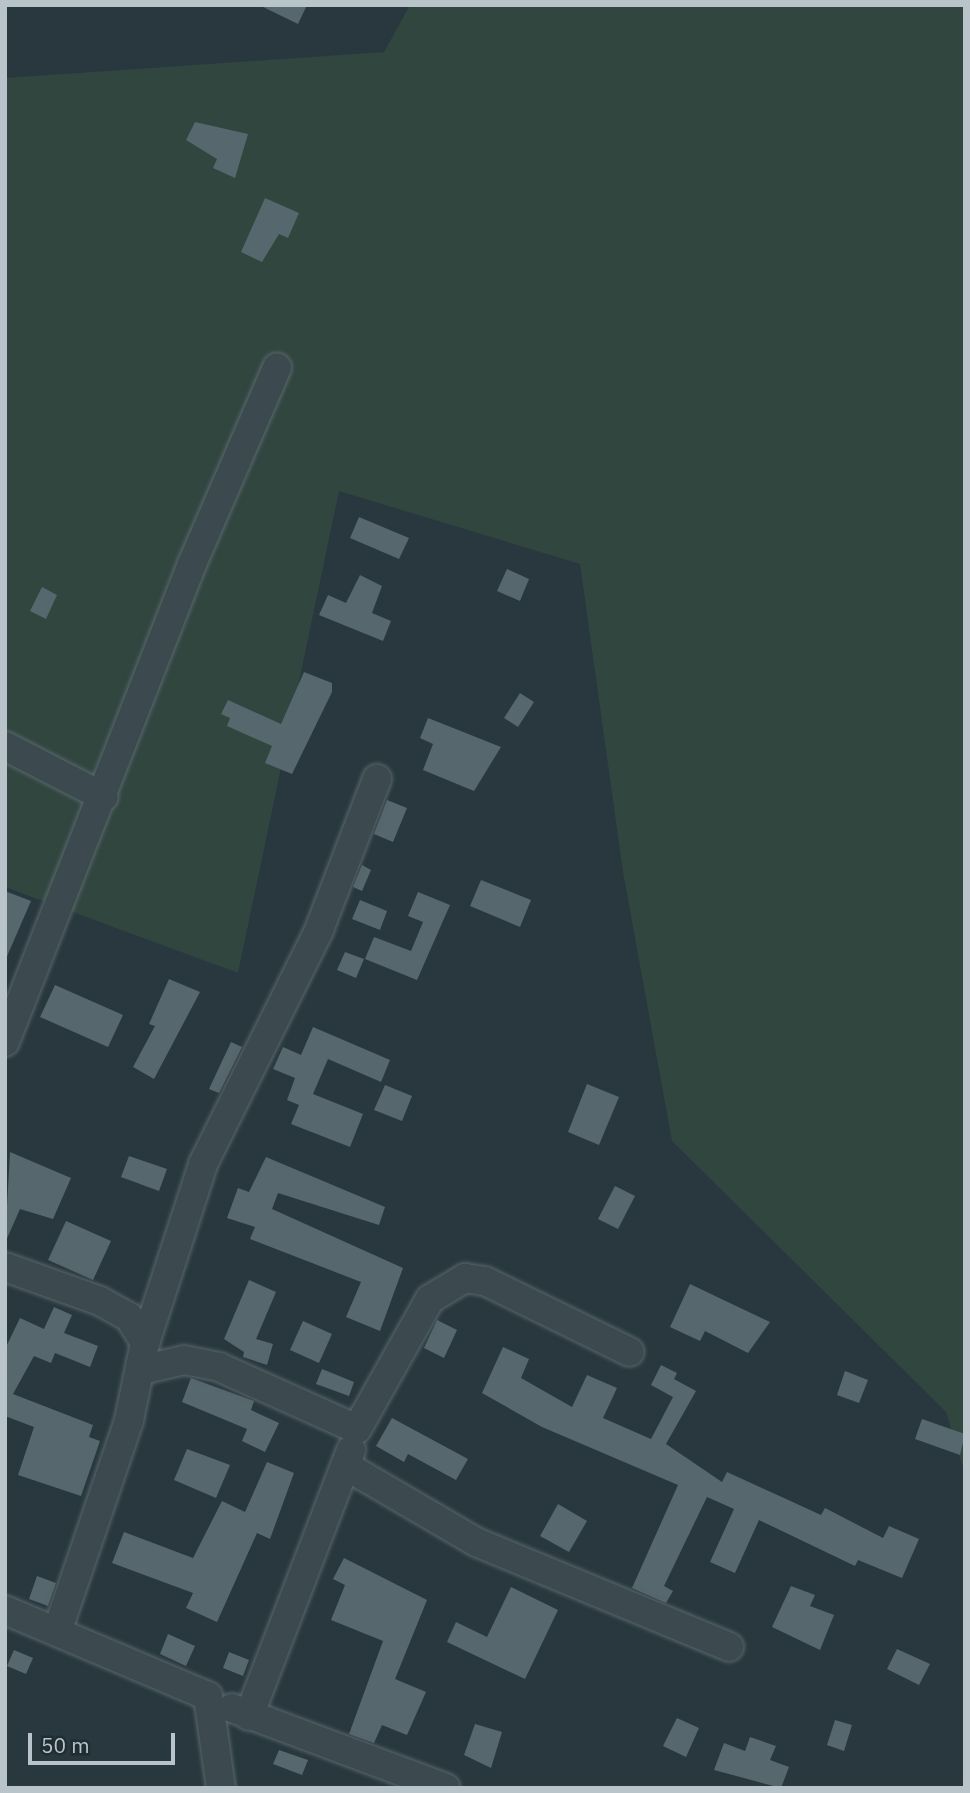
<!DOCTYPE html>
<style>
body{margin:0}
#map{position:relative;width:970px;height:1793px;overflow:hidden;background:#28383e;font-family:"IBM Plex Sans",sans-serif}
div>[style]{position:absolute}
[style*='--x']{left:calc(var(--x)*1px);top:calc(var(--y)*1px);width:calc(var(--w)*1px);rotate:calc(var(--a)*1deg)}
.green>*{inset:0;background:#30463f}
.building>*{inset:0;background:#56676e}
.roads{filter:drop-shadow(0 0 2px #5a676c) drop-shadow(0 0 2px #5a676c)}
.minor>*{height:28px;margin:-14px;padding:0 14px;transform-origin:14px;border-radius:14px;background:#3c494e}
span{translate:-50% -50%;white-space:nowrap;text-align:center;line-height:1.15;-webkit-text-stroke:7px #202e33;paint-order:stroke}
.frame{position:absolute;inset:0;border:7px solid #b8c4c9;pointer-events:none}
.scale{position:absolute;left:28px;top:1733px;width:147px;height:32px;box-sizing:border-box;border:4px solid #b8c4c9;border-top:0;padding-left:9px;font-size:21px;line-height:24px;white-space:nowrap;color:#b8c4c9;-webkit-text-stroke:5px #202e33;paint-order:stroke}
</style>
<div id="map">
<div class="green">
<div style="clip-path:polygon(410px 5px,965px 5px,965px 1474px,946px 1412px,672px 1141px,623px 872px,580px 564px,339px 491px,238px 973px,5px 887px,5px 78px,384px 52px)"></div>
</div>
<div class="building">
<div style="clip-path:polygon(259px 5px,307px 5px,298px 24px)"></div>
<div style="clip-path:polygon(195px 122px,248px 134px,235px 178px,213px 168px,217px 159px,186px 140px)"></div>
<div style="clip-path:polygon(265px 198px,299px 213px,288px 238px,279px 234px,262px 262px,241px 252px)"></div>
<div style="clip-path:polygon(359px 517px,409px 538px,399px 559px,350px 538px)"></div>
<div style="clip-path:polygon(507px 569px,529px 579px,520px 601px,497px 591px)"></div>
<div style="clip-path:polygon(360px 575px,382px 586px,372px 613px,391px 621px,383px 641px,319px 615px,328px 595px,346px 603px)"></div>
<div style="clip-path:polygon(42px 587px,57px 595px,46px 619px,30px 611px)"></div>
<div style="clip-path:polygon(304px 672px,332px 683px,332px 692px,292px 774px,265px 763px,272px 746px,227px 726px,230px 718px,221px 714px,228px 700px,281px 724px)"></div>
<div style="clip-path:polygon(520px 693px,534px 702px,518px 727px,504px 718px)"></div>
<div style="clip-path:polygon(428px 718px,501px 747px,474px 791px,423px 770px,433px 744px,420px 738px)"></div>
<div style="clip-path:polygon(387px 800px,407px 808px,393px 842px,374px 834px)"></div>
<div style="clip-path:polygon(362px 865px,371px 870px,362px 891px,353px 887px)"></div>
<div style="clip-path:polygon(481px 880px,531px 900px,520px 927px,470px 906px)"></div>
<div style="clip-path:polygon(5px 891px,31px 901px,5px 961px)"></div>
<div style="clip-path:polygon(418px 892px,450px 905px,417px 980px,365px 959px,374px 937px,411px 951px,423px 922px,408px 916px)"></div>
<div style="clip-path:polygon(360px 900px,387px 911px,380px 930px,352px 919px)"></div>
<div style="clip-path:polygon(345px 952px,364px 959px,356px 978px,337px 970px)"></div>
<div style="clip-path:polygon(169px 979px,200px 992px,154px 1079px,133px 1067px,155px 1026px,149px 1024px)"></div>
<div style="clip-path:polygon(55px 985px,123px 1015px,108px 1047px,40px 1017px)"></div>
<div style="clip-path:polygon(313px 1027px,390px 1060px,381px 1082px,328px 1059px,313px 1094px,363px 1114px,350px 1147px,291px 1124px,299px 1105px,287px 1100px,295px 1078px,273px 1069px,283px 1047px,301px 1055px)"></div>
<div style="clip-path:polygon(231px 1042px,242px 1047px,219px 1093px,209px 1089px)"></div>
<div style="clip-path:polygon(587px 1084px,619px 1097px,599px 1145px,568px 1132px)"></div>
<div style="clip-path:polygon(385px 1085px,412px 1096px,402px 1121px,374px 1110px)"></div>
<div style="clip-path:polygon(10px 1152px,71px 1178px,53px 1219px,20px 1209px,5px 1243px)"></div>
<div style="clip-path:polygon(129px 1156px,167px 1169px,159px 1191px,121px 1177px)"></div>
<div style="clip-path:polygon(266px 1157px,385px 1207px,379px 1225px,278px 1193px,272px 1209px,403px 1268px,380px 1331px,346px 1317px,361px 1282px,250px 1239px,255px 1227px,227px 1218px,238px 1188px,249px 1192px)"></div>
<div style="clip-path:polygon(615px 1186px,635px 1196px,618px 1229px,598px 1219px)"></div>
<div style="clip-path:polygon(66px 1221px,111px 1241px,93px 1280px,48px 1260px)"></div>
<div style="clip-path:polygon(249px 1280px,276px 1292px,256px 1339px,273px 1344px,267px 1365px,243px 1357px,244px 1352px,224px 1339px)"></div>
<div style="clip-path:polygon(690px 1284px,770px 1322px,748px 1353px,705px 1331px,700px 1341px,670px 1327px)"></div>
<div style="clip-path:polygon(54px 1307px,72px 1315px,64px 1333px,98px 1346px,90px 1367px,55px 1353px,51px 1363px,34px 1356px,13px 1394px,93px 1425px,89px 1437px,100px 1441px,81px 1496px,18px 1475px,34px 1427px,5px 1416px,5px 1349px,20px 1318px,44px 1329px)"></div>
<div style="clip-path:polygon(437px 1320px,457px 1330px,444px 1358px,424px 1348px)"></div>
<div style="clip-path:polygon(303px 1321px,332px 1334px,319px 1363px,290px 1350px)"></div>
<div style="clip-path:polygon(503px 1347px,529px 1359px,521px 1378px,572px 1407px,587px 1375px,617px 1388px,603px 1418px,651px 1439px,673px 1397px,651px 1385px,661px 1365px,677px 1373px,674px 1379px,696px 1391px,666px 1444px,722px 1482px,727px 1472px,821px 1515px,825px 1508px,883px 1538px,889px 1526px,919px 1539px,902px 1578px,858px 1560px,855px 1566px,759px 1520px,735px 1573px,710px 1562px,734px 1509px,707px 1497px,664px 1586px,673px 1591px,666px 1603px,632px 1588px,678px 1485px,542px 1427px,482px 1393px)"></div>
<div style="clip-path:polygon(322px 1369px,354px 1382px,349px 1396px,316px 1384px)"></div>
<div style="clip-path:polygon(845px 1371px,868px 1380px,859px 1403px,837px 1395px)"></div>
<div style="clip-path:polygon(191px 1378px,254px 1401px,251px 1410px,279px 1423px,265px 1452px,242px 1441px,247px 1429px,182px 1402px)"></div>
<div style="clip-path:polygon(392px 1418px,468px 1459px,456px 1480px,408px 1454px,404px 1462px,376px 1446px)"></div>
<div style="clip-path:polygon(922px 1419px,965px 1434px,960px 1455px,915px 1439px)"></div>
<div style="clip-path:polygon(187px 1449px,230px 1465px,216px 1498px,174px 1480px)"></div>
<div style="clip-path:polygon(267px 1462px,294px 1473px,270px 1539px,257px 1533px,217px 1622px,186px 1608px,193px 1593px,112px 1563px,124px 1532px,193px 1558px,222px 1501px,245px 1512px)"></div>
<div style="clip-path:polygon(558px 1504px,587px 1521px,569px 1552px,540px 1536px)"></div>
<div style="clip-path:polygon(344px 1558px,427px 1600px,395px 1679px,426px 1692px,407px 1735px,382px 1725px,374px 1743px,349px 1734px,383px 1641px,331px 1620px,345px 1585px,333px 1579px)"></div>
<div style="clip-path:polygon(37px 1576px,56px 1583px,48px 1606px,29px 1599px)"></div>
<div style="clip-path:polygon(791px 1586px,815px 1595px,810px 1606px,834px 1615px,820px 1650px,772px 1627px)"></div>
<div style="clip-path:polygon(511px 1587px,558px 1610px,525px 1679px,447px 1642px,456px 1622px,487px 1637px)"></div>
<div style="clip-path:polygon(168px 1634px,195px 1646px,186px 1666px,160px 1654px)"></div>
<div style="clip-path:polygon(897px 1649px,930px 1664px,919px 1685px,887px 1669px)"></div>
<div style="clip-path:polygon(14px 1650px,33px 1658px,26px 1674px,7px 1666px)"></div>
<div style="clip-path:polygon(229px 1652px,249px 1660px,243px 1676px,223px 1668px)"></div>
<div style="clip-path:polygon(677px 1718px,699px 1728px,686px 1757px,663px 1746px)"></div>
<div style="clip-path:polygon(835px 1720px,852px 1725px,844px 1751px,827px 1745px)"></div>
<div style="clip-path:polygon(475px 1724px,502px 1732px,491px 1768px,464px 1755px)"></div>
<div style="clip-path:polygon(750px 1737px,776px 1746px,770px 1760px,789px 1767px,781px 1788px,714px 1770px,724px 1743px,745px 1751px)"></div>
<div style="clip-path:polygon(279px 1750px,308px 1760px,302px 1775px,273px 1764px)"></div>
</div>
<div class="roads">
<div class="minor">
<div style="--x:5;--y:746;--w:111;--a:27.3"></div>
<div style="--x:5;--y:1042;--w:513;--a:-68.63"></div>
<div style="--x:192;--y:564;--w:214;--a:-66.6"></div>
<div style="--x:5;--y:1267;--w:101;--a:19.7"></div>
<div style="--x:100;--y:1301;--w:33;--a:29"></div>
<div style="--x:129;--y:1317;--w:31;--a:58"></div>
<div style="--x:141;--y:1370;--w:44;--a:-13.1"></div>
<div style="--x:184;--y:1360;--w:36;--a:11"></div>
<div style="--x:219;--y:1367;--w:151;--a:24.2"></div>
<div style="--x:357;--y:1429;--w:149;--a:-60.7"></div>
<div style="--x:430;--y:1299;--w:41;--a:-31"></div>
<div style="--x:465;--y:1278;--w:20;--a:9"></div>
<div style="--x:485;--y:1281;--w:161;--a:26.1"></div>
<div style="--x:346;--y:1466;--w:151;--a:30.3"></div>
<div style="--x:476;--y:1542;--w:274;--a:22.5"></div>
<div style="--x:5;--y:1610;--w:220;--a:23"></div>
<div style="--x:208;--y:1696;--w:93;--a:82"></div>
<div style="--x:58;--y:1629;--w:221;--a:-71.2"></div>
<div style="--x:129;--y:1420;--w:79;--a:-78.3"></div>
<div style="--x:145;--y:1343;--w:188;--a:-72"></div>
<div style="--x:203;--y:1164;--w:261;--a:-63.6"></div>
<div style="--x:319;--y:930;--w:162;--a:-69"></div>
<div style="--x:232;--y:1708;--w:228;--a:20.5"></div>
<div style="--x:249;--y:1716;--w:285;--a:-69"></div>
</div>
</div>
<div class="frame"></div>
<div class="scale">50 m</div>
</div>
